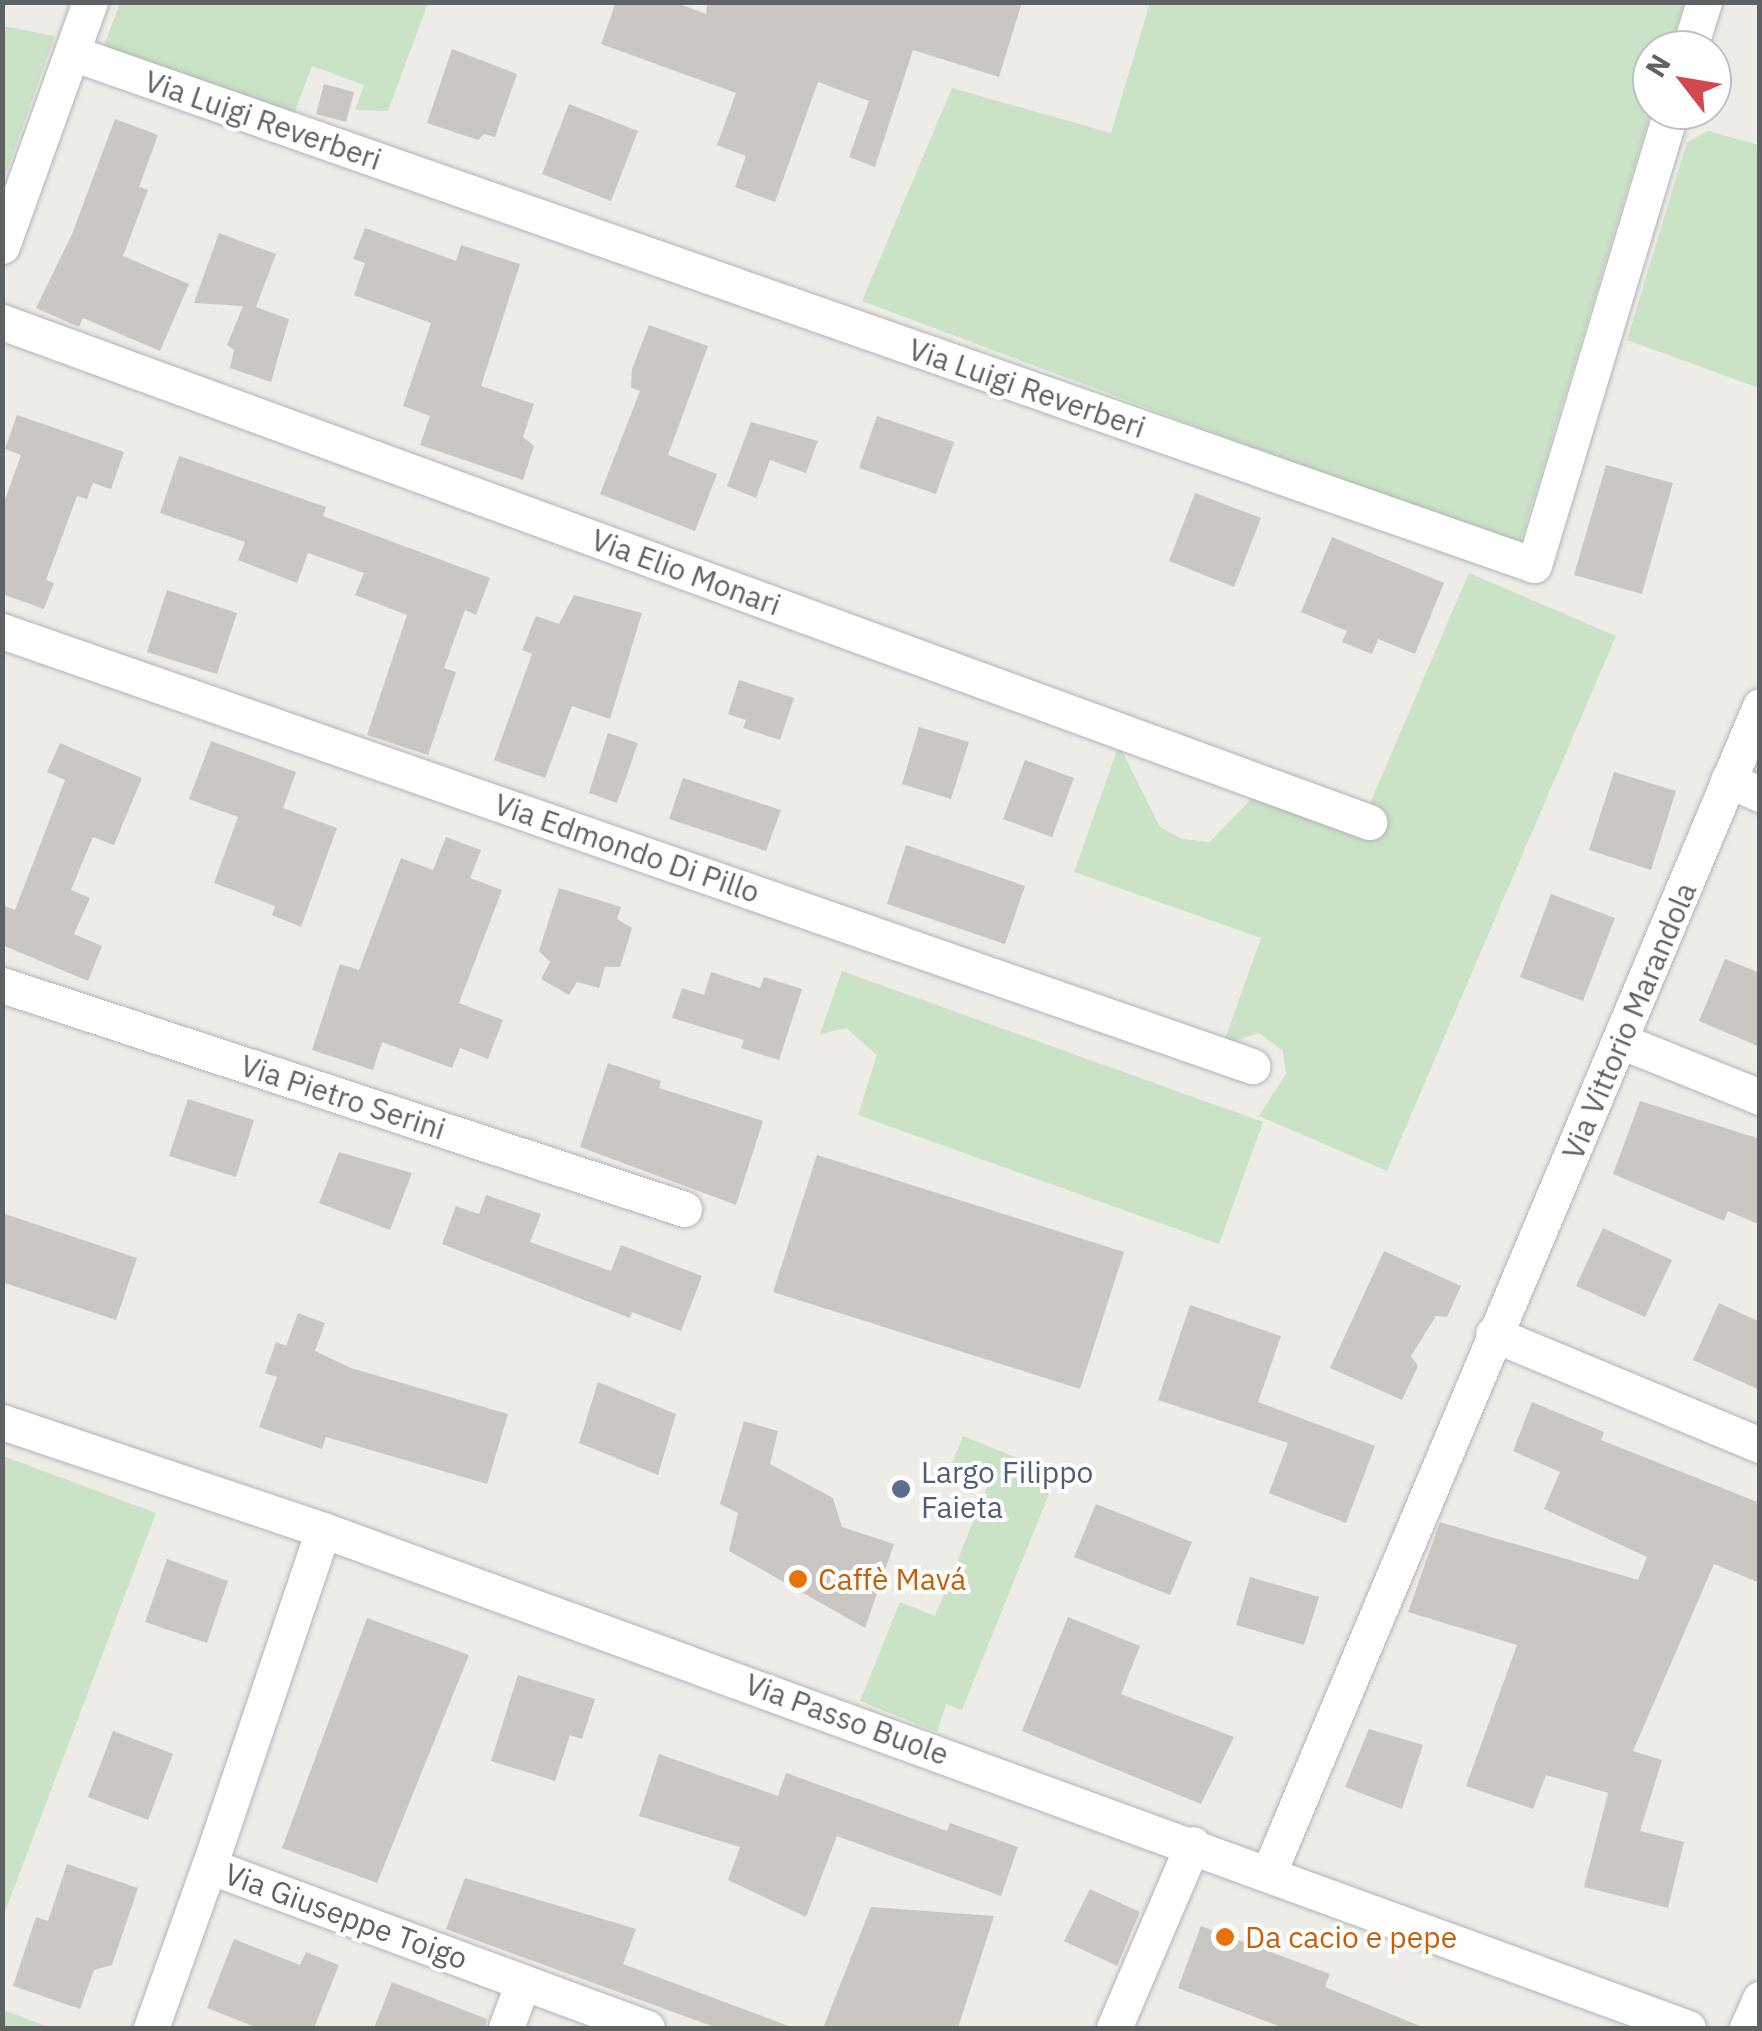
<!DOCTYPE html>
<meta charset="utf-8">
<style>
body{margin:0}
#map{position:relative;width:1762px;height:2031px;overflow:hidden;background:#eeece7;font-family:"IBM Plex Sans",sans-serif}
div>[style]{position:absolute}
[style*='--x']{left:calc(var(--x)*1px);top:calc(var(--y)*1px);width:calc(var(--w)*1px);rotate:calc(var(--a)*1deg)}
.green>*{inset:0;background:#cae2c6}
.building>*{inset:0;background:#cac7c3}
.roads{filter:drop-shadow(0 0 2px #b1b4b7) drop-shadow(0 0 2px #b1b4b7)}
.minor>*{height:35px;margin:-17.5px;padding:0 17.5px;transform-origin:17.5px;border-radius:17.5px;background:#fff}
.dots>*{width:28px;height:28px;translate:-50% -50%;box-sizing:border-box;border:5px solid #fff;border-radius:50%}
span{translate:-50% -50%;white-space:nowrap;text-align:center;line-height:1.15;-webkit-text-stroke:8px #fff;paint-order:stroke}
.street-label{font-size:30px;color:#5e6265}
.service-label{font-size:30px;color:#4e5e75}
.left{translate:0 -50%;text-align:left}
.food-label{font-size:30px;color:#c56008}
.frame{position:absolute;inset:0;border:5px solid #5e6265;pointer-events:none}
.north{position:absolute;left:1632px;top:30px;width:100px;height:100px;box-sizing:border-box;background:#fff;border:2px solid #bfc0c1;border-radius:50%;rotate:301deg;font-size:28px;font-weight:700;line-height:40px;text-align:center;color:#5e6265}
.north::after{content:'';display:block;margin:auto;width:35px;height:45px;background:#d3474d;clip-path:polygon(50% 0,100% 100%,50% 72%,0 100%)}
</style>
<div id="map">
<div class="green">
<div style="clip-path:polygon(1665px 2px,1683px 6px,1670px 50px,1652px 50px,1652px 108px,1519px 547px,862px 301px,952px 88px,1111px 133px,1150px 3px)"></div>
<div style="clip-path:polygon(120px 3px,428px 3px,388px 111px,355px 110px,364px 85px,312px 66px,293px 117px,103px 48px)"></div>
<div style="clip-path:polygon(3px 26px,55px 36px,3px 182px,2px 26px)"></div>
<div style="clip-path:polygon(1708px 131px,1759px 145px,1759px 388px,1627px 340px,1687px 142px)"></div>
<div style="clip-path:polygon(1469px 573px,1616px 636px,1387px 1171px,1259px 1116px,1286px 1074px,1283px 1051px,1259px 1033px,1223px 1045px,1261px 938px,1074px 872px,1119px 745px,1160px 827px,1182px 839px,1210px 842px,1258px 792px,1368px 808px)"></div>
<div style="clip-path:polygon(842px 971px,1263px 1122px,1219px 1244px,858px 1115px,877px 1055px,846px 1028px,820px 1034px)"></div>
<div style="clip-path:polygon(963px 1436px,1057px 1474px,962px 1710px,946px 1704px,937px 1732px,860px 1701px,900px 1602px,935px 1616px,990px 1480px,952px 1464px)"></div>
<div style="clip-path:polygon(3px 1456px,156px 1513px,3px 1917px)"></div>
<div style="clip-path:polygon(2px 2010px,3px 2010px,51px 2028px,3px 2028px)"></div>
</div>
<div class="building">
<div style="clip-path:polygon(616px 2px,674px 2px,706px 14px,707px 2px,1022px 2px,999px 77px,913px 50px,875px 167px,849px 157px,869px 101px,818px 82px,775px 202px,735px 187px,746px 156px,717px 145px,736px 93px,601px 44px)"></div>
<div style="clip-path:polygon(452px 49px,517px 74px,495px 137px,484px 134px,478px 140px,427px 123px)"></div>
<div style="clip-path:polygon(324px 84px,354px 92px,346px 122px,316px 114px)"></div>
<div style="clip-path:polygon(569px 104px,638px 131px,611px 201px,542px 174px)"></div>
<div style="clip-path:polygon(115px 119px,158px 135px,139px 187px,148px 190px,123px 256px,189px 284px,160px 351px,83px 318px,79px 327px,36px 308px,72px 234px)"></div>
<div style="clip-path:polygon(365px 228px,456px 261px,461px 245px,520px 264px,481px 386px,534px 404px,523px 437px,534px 446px,523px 480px,420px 445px,430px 416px,403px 406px,431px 323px,354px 295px,365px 263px,353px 259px)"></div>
<div style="clip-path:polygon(219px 233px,276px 254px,256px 307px,289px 319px,271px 382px,230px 368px,234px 350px,227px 345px,243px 306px,194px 303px)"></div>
<div style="clip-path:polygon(649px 325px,708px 346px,668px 455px,717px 474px,695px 531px,600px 494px,640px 391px,631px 388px,632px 369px)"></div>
<div style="clip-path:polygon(17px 415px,124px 452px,111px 489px,93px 483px,87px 499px,77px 496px,46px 580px,54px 583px,44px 609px,2px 594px,2px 508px,21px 455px,5px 449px)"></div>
<div style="clip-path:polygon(877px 416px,954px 442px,936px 494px,859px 468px)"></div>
<div style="clip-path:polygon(751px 422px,818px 441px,806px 473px,770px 460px,756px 498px,727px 486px)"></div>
<div style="clip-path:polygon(179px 456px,326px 507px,323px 516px,490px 578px,476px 615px,465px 610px,444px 668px,456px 672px,428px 755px,367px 735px,407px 615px,355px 595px,364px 573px,308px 553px,297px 583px,238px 560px,245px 542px,160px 513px)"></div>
<div style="clip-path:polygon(1606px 465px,1673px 483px,1642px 594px,1574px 575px)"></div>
<div style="clip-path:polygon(1195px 493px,1261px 518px,1234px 587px,1169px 561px)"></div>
<div style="clip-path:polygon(1332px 537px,1444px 583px,1415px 654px,1378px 639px,1372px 654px,1342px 642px,1347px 631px,1301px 612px)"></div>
<div style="clip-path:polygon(167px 590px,237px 613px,217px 674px,147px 652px)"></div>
<div style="clip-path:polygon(574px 595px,642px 613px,610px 719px,572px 706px,545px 778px,494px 760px,532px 654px,522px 650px,536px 616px,559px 624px)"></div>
<div style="clip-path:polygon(739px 680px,794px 698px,780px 740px,743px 728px,746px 720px,728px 714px)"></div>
<div style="clip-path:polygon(919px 727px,969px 742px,951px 799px,902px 784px)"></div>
<div style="clip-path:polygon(608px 733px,638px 743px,617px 803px,589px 793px)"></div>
<div style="clip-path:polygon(211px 741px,296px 772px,283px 808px,337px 828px,301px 927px,272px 915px,275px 906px,214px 883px,238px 817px,189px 799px)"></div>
<div style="clip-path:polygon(60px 743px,142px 778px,114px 845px,93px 837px,71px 890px,90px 898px,74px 934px,102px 946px,88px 981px,2px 945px,2px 905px,15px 910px,65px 780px,47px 772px)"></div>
<div style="clip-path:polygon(1025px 760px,1074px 778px,1052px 837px,1003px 819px)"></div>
<div style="clip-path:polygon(1614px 772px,1676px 791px,1651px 870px,1589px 850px)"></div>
<div style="clip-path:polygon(683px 778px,781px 810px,766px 851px,669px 819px)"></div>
<div style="clip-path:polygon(446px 837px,481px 850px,470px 878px,502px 890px,459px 1003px,503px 1020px,488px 1059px,460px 1048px,452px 1068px,382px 1042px,373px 1070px,312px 1050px,340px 964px,359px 970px,401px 858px,433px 870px)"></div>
<div style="clip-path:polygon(906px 845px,1025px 886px,1005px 944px,887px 904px)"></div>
<div style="clip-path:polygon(559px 888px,621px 907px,617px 919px,632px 928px,620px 967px,605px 967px,599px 988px,577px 982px,569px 995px,541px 979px,550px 962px,539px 951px)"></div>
<div style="clip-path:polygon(1551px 894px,1615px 918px,1583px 1001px,1520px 977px)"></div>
<div style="clip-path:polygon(1725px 959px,1760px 973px,1760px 1047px,1699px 1021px)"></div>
<div style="clip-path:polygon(711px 972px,760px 988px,764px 977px,802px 989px,779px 1060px,741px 1048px,744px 1040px,672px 1018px,682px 988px,704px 995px)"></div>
<div style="clip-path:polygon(608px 1063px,661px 1081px,659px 1088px,763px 1121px,736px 1205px,580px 1147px)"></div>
<div style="clip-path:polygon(188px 1099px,254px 1120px,236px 1177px,169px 1156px)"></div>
<div style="clip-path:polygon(1640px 1101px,1760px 1139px,1760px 1225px,1728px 1211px,1724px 1221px,1613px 1174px)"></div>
<div style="clip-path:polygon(339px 1152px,412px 1173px,390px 1230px,319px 1203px)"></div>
<div style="clip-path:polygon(817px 1155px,1124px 1252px,1080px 1389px,773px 1292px)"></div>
<div style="clip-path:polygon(486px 1195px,541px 1214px,530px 1242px,611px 1271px,621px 1245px,702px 1276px,681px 1331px,632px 1312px,630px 1318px,442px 1244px,456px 1206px,479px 1214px)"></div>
<div style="clip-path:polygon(2px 1213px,137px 1258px,116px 1320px,2px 1282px)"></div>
<div style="clip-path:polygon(1603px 1228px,1672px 1260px,1645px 1317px,1576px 1286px)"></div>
<div style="clip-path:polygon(1384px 1251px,1461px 1286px,1447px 1317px,1436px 1316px,1411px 1356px,1418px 1366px,1402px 1400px,1330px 1368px)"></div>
<div style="clip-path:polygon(1719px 1303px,1760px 1322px,1760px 1390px,1693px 1360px)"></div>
<div style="clip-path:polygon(1190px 1305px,1281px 1336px,1258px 1402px,1375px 1446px,1346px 1523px,1269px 1493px,1288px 1443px,1158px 1400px)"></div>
<div style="clip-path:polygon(298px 1313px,325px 1323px,315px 1351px,351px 1368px,508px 1414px,487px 1484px,326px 1437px,322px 1449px,259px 1427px,277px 1377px,265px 1373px,276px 1342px,286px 1346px)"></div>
<div style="clip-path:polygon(598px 1382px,676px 1414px,658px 1475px,579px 1443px)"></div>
<div style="clip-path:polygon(1532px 1402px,1604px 1432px,1601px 1440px,1760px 1503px,1760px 1583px,1714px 1564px,1633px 1751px,1662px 1760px,1640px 1831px,1684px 1842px,1668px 1908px,1584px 1887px,1608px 1793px,1546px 1775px,1533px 1809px,1466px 1786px,1517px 1645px,1408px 1612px,1440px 1522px,1638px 1580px,1647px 1557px,1544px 1509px,1560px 1472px,1513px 1451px)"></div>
<div style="clip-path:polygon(744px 1421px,778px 1431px,770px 1464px,833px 1498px,842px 1527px,894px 1544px,865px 1628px,729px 1551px,738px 1513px,720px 1504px)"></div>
<div style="clip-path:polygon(1096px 1504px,1192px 1542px,1170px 1595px,1074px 1557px)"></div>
<div style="clip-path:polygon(167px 1559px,228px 1581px,207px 1643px,145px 1622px)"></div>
<div style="clip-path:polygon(1250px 1577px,1319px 1597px,1304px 1645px,1236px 1625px)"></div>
<div style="clip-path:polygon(1068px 1617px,1140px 1646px,1121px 1694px,1234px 1737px,1201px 1804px,1022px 1731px)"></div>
<div style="clip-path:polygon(367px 1618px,469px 1655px,377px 1883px,282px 1848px)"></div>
<div style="clip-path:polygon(518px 1675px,595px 1699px,582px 1739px,570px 1735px,555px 1781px,491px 1761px)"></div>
<div style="clip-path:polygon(1369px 1729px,1423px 1745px,1402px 1809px,1345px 1787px)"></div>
<div style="clip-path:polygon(113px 1731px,173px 1754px,148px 1820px,88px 1797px)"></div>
<div style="clip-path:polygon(659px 1754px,778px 1796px,786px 1773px,947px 1831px,950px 1823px,1018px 1847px,1001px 1896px,837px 1836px,806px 1917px,728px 1880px,740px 1847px,639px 1816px)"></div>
<div style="clip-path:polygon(67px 1864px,138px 1888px,112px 1965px,94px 1970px,80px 2009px,13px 1986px,36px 1917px,48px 1921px)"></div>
<div style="clip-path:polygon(465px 1878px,636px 1929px,623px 1964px,794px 2028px,717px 2028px,446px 1929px)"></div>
<div style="clip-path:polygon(1090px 1889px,1140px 1912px,1117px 1966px,1064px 1941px)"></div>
<div style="clip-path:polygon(871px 1907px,994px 1916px,958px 2028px,823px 2028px)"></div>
<div style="clip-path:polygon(1201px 1926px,1330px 1974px,1325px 1987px,1425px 2028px,1284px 2028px,1178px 1988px)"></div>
<div style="clip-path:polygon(234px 1939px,300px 1965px,306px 1952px,339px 1965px,314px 2028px,258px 2028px,207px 2008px)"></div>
<div style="clip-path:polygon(392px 1982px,487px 2019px,485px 2028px,374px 2028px)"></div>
</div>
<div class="roads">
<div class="minor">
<div style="--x:1689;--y:50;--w:50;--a:-72.6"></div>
<div style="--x:72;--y:53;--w:1549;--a:19.3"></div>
<div style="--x:1534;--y:565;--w:475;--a:-73.2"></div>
<div style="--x:2;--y:246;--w:259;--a:-70.2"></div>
<div style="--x:2;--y:322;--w:1456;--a:20.09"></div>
<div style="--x:2;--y:631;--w:1324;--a:19.19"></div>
<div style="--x:1728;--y:780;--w:35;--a:24"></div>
<div style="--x:2;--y:985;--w:718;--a:18.18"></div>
<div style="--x:1623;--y:1042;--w:148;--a:21.9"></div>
<div style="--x:1493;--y:1334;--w:289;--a:22.6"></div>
<div style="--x:2;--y:1422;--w:339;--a:18.6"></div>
<div style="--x:323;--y:1530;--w:1453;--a:20.04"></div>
<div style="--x:323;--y:1530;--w:355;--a:108.7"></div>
<div style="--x:209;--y:1866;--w:467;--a:20.3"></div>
<div style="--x:1269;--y:1872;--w:1265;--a:-67.16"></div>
<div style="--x:151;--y:2028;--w:172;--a:-70.3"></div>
<div style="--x:506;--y:2028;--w:49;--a:-69.7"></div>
<div style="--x:1114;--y:2028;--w:200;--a:-66.8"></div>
<div style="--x:1747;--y:2028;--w:32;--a:-66"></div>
</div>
</div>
<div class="dots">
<div style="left:901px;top:1489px;background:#5c6f8a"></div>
<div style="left:798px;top:1579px;background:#e8710a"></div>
<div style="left:1225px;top:1937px;background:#e8710a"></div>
</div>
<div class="street-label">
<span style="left:263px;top:120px;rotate:19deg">Via Luigi Reverberi</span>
<span style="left:1027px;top:388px;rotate:19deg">Via Luigi Reverberi</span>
<span style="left:686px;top:572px;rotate:20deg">Via Elio Monari</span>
<span style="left:627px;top:848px;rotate:19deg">Via Edmondo Di Pillo</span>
<span style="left:1629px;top:1021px;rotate:-67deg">Via Vittorio Marandola</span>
<span style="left:343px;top:1097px;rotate:18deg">Via Pietro Serini</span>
<span style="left:847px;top:1719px;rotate:20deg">Via Passo Buole</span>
<span style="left:346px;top:1916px;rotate:20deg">Via Giuseppe Toigo</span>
</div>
<div class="service-label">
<span class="left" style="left:921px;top:1489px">Largo Filippo<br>Faieta</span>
</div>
<div class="food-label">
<span class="left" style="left:818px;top:1579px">Caffè Mavá</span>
<span class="left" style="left:1245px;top:1937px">Da cacio e pepe</span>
</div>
<div class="frame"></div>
<div class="north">N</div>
</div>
